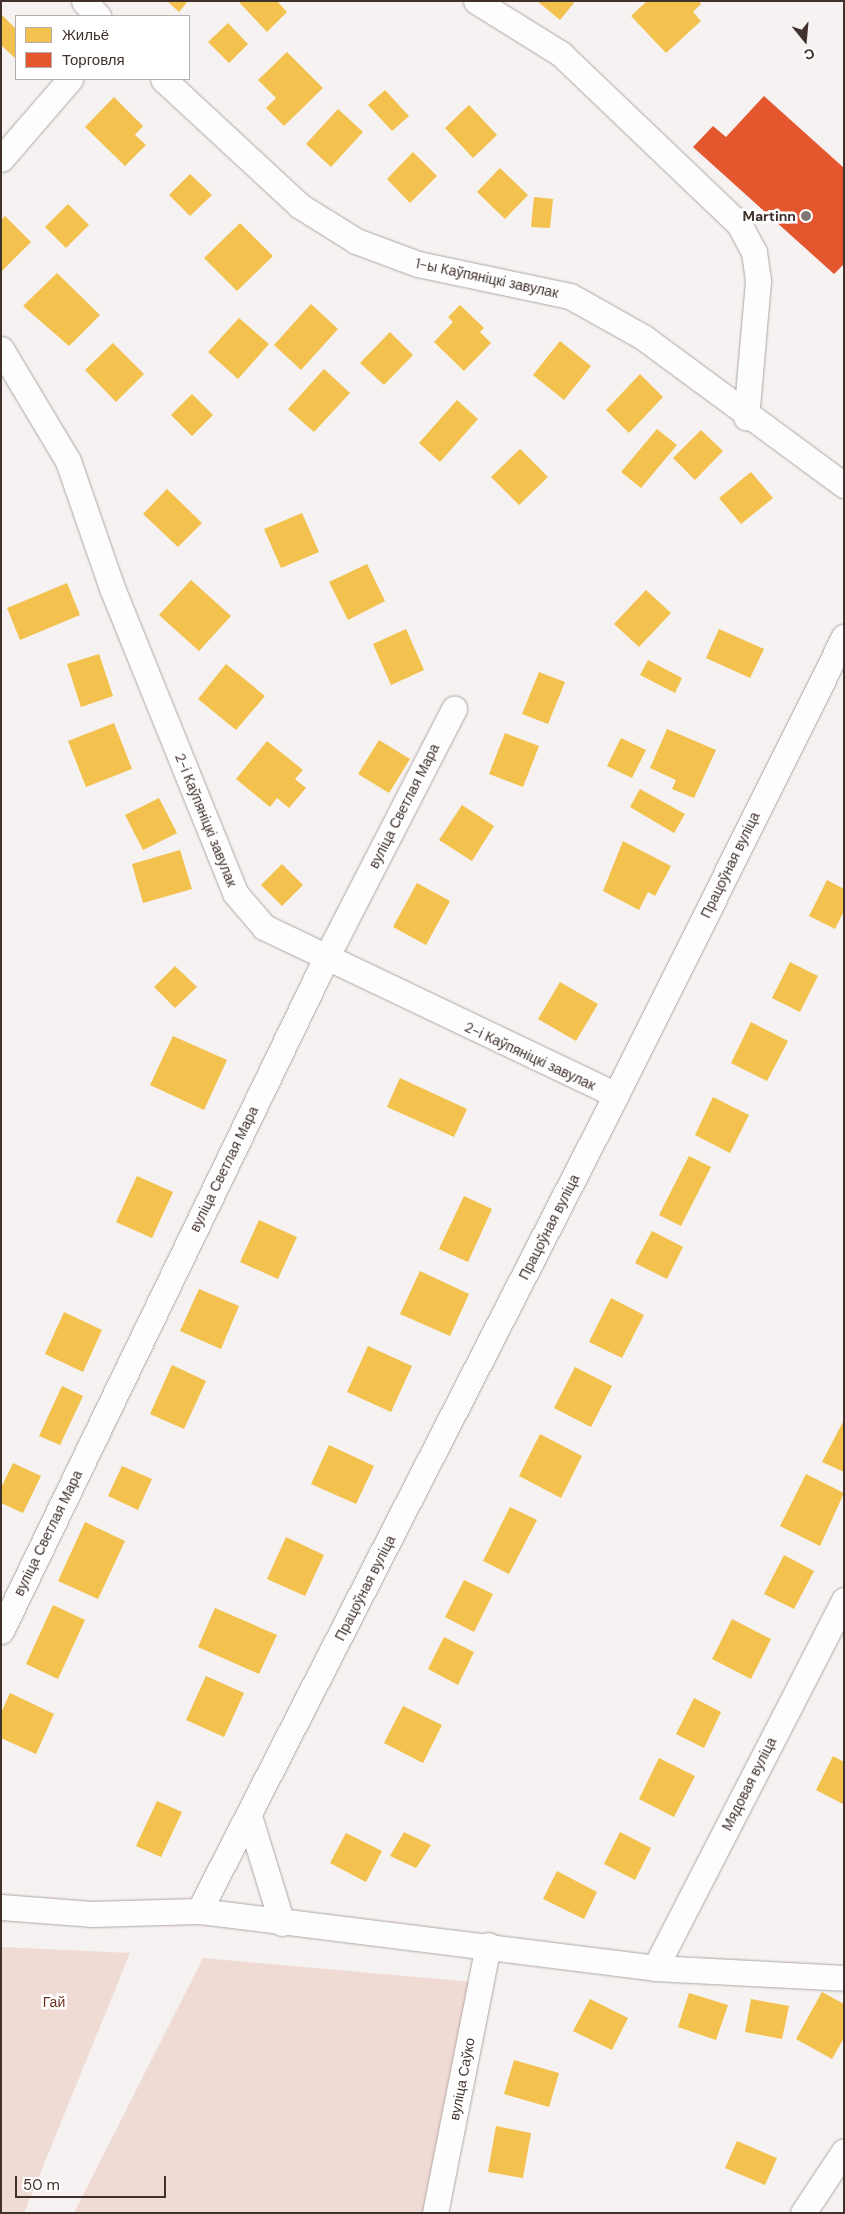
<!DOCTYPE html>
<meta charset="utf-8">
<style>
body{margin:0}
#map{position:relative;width:845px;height:2214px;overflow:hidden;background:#f6f2f1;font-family:"DM Sans",sans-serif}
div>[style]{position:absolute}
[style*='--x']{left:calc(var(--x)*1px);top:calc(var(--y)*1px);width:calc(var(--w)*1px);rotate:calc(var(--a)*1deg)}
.green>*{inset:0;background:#efdad4}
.homes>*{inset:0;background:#f2c14e}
.shops>*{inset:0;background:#e4572e}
.roads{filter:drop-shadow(0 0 1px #aea6a3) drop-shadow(0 0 1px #aea6a3)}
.minor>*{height:25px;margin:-12.5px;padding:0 12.5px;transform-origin:12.5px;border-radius:12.5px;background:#fefdfd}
.dots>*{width:14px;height:14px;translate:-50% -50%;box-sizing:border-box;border:2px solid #fff;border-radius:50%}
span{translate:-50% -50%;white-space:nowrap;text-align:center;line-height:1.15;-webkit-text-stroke:5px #fff;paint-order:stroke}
.poi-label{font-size:14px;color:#41312c;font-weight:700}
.right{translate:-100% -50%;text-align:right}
.street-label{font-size:14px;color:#41312c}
.park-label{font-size:14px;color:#6d301d}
.frame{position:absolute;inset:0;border:2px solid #41312c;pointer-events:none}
.legend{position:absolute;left:15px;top:15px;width:175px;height:65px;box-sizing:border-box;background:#fff;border:1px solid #b3adab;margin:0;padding:6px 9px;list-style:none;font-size:15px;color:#41312c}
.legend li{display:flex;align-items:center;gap:10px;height:25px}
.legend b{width:25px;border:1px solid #b3adab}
.north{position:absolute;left:780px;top:15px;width:50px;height:50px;-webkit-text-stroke:4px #fff;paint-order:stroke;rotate:163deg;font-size:14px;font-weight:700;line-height:20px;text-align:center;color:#41312c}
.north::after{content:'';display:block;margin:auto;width:18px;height:22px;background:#41312c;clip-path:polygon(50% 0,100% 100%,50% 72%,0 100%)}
.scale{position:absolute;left:15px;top:2176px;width:151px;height:22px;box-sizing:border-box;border:2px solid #41312c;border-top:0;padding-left:6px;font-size:15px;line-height:18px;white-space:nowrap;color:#41312c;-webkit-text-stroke:4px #fff;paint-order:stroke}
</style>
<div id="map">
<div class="green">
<div style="clip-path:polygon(1px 1947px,130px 1953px,24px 2213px,1px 2213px)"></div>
<div style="clip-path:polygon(203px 1958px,472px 1982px,425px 2213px,74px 2213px)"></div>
</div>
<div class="homes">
<div style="clip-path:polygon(167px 1px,188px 1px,179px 12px)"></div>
<div style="clip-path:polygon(238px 1px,277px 1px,287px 12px,267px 32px)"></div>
<div style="clip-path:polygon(537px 1px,572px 1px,574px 3px,560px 20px)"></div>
<div style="clip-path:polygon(647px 1px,699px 1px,701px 4px,693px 12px,701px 21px,666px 53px,631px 16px)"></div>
<div style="clip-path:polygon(1px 14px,16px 29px,15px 58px,1px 45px)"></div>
<div style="clip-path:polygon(228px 23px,248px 44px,229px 63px,208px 42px)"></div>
<div style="clip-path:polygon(287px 52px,323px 88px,284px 126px,266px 108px,276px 98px,258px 80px)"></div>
<div style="clip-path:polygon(385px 90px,409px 116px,392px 131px,368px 105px)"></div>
<div style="clip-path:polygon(114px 97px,143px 126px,135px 135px,146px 145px,125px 166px,85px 127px)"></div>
<div style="clip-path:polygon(469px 105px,497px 135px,473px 158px,445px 128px)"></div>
<div style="clip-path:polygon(338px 109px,363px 132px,331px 167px,306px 144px)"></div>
<div style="clip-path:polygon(413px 152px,437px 176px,410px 203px,387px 179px)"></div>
<div style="clip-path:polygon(500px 168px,528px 195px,505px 219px,477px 192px)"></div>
<div style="clip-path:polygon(190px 174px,212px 195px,190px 216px,169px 195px)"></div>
<div style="clip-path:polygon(534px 197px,553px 199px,550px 228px,531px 227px)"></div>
<div style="clip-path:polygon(68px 204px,89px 225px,66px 248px,45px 227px)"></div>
<div style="clip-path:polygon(5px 216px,31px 242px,1px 272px,1px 220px)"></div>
<div style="clip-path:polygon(240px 223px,273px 256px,237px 291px,204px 258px)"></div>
<div style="clip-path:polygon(57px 273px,100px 315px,69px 346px,23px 306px)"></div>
<div style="clip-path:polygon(311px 304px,338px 329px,301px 370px,274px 345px)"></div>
<div style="clip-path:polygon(460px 305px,484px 328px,480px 332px,491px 343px,464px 371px,434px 342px,453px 322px,448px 317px)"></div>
<div style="clip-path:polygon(239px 318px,269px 344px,238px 379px,208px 352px)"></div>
<div style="clip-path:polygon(390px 332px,413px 355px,384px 385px,360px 363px)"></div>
<div style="clip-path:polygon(560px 341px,591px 366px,564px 400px,533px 375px)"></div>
<div style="clip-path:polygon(113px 343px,144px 374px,116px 402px,85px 370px)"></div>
<div style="clip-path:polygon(324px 369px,350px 393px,314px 432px,288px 409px)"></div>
<div style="clip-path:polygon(640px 374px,663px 397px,629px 433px,606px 410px)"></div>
<div style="clip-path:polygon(192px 394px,213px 415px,192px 436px,171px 415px)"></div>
<div style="clip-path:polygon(457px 400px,478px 419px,440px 462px,419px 443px)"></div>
<div style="clip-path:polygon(657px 429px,677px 445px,641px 488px,621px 472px)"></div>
<div style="clip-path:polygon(701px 430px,723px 451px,695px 480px,673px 458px)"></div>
<div style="clip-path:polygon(520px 449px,548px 477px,519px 505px,491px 477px)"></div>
<div style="clip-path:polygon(751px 472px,773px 498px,741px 524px,719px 498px)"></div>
<div style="clip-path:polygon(167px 489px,202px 523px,178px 547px,143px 514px)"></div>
<div style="clip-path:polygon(302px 513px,319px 552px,281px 568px,264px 529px)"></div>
<div style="clip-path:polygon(367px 564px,385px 601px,348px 620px,329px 582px)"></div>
<div style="clip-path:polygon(191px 580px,231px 616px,199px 651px,159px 615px)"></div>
<div style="clip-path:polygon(67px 583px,80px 615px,20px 640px,7px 608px)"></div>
<div style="clip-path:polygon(646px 590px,671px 613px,639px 647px,614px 624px)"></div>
<div style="clip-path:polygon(406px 629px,424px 670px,391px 685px,373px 644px)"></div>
<div style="clip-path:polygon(719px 629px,764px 649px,750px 678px,706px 658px)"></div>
<div style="clip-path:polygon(99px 654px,113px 696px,81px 707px,67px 664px)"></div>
<div style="clip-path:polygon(648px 660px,682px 678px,675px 693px,640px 675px)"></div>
<div style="clip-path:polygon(226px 664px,265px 696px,236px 730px,198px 699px)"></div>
<div style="clip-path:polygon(539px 672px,565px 682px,548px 724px,522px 714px)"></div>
<div style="clip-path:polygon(114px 723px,132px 769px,86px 787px,68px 741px)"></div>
<div style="clip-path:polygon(667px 729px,716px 750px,694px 798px,672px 789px,676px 780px,650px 768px)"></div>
<div style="clip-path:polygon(505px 733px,539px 746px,523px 787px,489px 774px)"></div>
<div style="clip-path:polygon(621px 738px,646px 750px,632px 778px,607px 766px)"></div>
<div style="clip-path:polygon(379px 740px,410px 759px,389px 793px,358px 774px)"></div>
<div style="clip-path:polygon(267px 741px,303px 770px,295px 779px,306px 788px,289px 808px,277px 798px,270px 807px,236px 779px)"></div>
<div style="clip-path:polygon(640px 789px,685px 814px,674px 833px,630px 807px)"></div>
<div style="clip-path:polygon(159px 798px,177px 833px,143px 850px,125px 815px)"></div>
<div style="clip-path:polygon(462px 805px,494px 826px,472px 861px,439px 840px)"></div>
<div style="clip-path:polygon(623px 841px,671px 866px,655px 896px,648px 892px,639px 910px,603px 891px)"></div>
<div style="clip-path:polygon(180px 850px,192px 889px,143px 903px,132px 864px)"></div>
<div style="clip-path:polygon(282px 864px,303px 885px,282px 906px,261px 885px)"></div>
<div style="clip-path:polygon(827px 880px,844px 889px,844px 911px,835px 929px,809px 916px)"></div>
<div style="clip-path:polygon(417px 883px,450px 901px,426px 945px,393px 927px)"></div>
<div style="clip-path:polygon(790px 962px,818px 976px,800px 1012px,772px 998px)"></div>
<div style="clip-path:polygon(175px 966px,197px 987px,175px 1008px,154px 987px)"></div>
<div style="clip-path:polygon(560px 982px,598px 1004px,576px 1041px,538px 1019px)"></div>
<div style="clip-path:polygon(751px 1022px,788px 1041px,767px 1081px,731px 1063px)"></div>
<div style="clip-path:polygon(173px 1036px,227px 1060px,204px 1110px,150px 1085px)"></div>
<div style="clip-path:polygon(400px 1078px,467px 1109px,454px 1137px,387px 1107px)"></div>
<div style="clip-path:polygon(713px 1097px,749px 1115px,730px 1153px,695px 1135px)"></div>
<div style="clip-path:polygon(689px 1156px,711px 1167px,681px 1226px,659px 1215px)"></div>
<div style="clip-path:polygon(137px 1176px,173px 1192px,152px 1238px,116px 1222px)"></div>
<div style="clip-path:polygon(464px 1196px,492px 1209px,468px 1262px,439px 1249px)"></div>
<div style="clip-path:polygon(259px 1220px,297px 1237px,278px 1279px,240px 1262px)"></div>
<div style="clip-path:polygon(652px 1231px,683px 1247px,667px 1279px,635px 1263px)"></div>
<div style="clip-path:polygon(420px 1271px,469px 1294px,450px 1336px,400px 1314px)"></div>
<div style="clip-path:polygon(199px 1289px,239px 1306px,221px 1349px,180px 1331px)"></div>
<div style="clip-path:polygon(611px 1298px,644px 1315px,622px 1358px,589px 1342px)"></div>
<div style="clip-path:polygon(64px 1312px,102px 1330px,83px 1372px,45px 1354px)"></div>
<div style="clip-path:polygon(368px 1346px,412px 1366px,391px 1412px,347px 1392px)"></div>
<div style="clip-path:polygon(172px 1365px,206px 1381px,184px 1429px,150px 1414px)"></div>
<div style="clip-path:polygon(575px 1367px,612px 1386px,591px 1427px,554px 1408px)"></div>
<div style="clip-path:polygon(62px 1386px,83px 1396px,60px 1445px,39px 1436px)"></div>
<div style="clip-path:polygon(844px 1420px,844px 1472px,822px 1462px)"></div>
<div style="clip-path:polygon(540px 1434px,582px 1456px,561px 1498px,519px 1476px)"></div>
<div style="clip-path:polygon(329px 1445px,374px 1466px,356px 1504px,311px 1484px)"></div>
<div style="clip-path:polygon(13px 1463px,41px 1476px,23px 1513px,1px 1503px,1px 1488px)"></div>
<div style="clip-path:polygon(122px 1466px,152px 1479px,138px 1510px,108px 1496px)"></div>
<div style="clip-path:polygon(806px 1474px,844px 1493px,820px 1546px,780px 1526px)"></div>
<div style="clip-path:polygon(510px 1507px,537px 1520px,509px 1574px,483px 1561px)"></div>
<div style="clip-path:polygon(85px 1522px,125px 1541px,98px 1599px,58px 1581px)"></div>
<div style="clip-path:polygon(286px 1537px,324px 1555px,305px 1596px,267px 1579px)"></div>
<div style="clip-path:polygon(784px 1555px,814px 1571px,794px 1609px,764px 1594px)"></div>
<div style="clip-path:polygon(464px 1580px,493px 1594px,474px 1632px,445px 1617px)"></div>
<div style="clip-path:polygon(53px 1605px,85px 1620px,58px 1679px,26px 1664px)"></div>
<div style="clip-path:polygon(215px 1608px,277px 1635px,259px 1674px,198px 1647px)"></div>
<div style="clip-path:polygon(732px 1619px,771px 1639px,751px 1679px,712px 1659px)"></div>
<div style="clip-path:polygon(444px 1637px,474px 1652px,458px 1685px,428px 1669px)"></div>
<div style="clip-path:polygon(206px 1676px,244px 1693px,224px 1737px,186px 1720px)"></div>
<div style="clip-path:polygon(10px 1693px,54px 1714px,36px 1754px,1px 1738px,1px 1713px)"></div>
<div style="clip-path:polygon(694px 1698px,721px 1712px,704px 1748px,676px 1734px)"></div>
<div style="clip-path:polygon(403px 1706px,442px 1725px,423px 1763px,384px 1743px)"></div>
<div style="clip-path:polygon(833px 1756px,844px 1762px,843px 1804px,816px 1790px)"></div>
<div style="clip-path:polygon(659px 1758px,695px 1776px,674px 1817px,639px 1799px)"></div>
<div style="clip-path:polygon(157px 1801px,182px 1812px,161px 1857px,136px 1846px)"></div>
<div style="clip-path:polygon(404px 1832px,431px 1845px,416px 1868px,390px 1856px)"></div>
<div style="clip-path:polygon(620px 1832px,651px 1848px,635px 1880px,604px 1864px)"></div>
<div style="clip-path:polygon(346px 1833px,382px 1851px,366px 1882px,330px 1863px)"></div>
<div style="clip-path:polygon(557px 1871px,597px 1892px,584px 1919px,543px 1899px)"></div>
<div style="clip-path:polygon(822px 1992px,844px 2004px,844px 2038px,832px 2059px,796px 2039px)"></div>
<div style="clip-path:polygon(689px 1993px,728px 2005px,716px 2040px,678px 2027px)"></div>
<div style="clip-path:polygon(590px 1999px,628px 2018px,612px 2050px,573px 2031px)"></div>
<div style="clip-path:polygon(751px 1999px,789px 2006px,782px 2039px,745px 2032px)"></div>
<div style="clip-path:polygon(514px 2060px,559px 2073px,549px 2107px,504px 2094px)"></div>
<div style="clip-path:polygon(496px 2126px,531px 2133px,523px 2178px,488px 2172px)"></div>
<div style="clip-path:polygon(737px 2141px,777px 2158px,765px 2185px,725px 2168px)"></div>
</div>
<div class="shops">
<div style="clip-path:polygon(764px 96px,844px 168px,844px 264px,834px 274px,693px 147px,713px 126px,726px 137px)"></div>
</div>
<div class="roads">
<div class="minor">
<div style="--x:84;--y:1;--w:21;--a:47"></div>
<div style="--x:476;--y:1;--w:100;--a:31.9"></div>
<div style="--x:561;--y:54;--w:246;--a:43.7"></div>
<div style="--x:739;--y:224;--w:32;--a:62"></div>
<div style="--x:754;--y:252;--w:29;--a:82"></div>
<div style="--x:758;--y:281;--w:137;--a:95"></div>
<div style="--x:163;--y:79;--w:187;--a:42.8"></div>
<div style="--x:300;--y:206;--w:66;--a:32"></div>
<div style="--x:356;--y:241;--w:66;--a:20.4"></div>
<div style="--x:418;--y:264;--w:155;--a:11.9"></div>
<div style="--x:570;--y:296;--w:84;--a:29.3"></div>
<div style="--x:643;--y:337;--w:250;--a:36.4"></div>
<div style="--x:1;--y:159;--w:106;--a:-49.2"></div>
<div style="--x:1;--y:349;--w:131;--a:59.1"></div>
<div style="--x:68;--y:461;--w:134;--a:70.9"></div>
<div style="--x:112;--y:588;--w:329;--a:68"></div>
<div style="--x:235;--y:893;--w:45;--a:49.5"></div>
<div style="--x:264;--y:927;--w:390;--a:25.5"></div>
<div style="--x:1;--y:1631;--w:752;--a:-64.22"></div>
<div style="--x:328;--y:954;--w:276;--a:-62.8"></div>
<div style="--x:249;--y:1816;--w:112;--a:72.9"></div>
<div style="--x:1;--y:1907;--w:90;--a:4.4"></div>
<div style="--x:91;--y:1914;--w:108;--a:-1.6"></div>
<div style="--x:199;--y:1911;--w:460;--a:7.1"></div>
<div style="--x:655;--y:1968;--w:189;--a:3"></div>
<div style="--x:199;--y:1911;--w:916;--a:-62.93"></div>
<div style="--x:616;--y:1095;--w:512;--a:-63.54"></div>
<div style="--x:655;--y:1968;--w:414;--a:-62.8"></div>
<div style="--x:435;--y:2213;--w:273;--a:-78.8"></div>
<div style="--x:803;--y:2213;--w:74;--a:-56.5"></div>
</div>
</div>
<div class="dots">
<div style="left:806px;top:216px;background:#807571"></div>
</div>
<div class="poi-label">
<span class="right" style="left:796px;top:216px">Martinn</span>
</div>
<div class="street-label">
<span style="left:487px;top:278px;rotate:12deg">1-ы Каўпяніцкі завулак</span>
<span style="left:404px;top:806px;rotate:-63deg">вуліца Светлая Мара</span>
<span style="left:206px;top:820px;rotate:68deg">2-і Каўпяніцкі завулак</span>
<span style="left:730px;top:865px;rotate:-64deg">Працоўная вуліца</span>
<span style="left:530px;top:1056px;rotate:25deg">2-і Каўпяніцкі завулак</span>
<span style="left:224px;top:1169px;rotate:-64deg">вуліца Светлая Мара</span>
<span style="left:549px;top:1227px;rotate:-63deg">Працоўная вуліца</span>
<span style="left:48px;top:1533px;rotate:-64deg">вуліца Светлая Мара</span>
<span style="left:365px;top:1588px;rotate:-63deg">Працоўная вуліца</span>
<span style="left:749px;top:1784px;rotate:-63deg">Мядовая вуліца</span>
<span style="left:462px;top:2079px;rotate:-79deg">вуліца Саўко</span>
</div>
<div class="park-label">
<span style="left:54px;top:2002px">Гай</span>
</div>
<div class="frame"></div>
<ul class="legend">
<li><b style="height:14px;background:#f2c14e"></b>Жильё</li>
<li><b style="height:14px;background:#e4572e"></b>Торговля</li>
</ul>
<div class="north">С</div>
<div class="scale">50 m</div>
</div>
